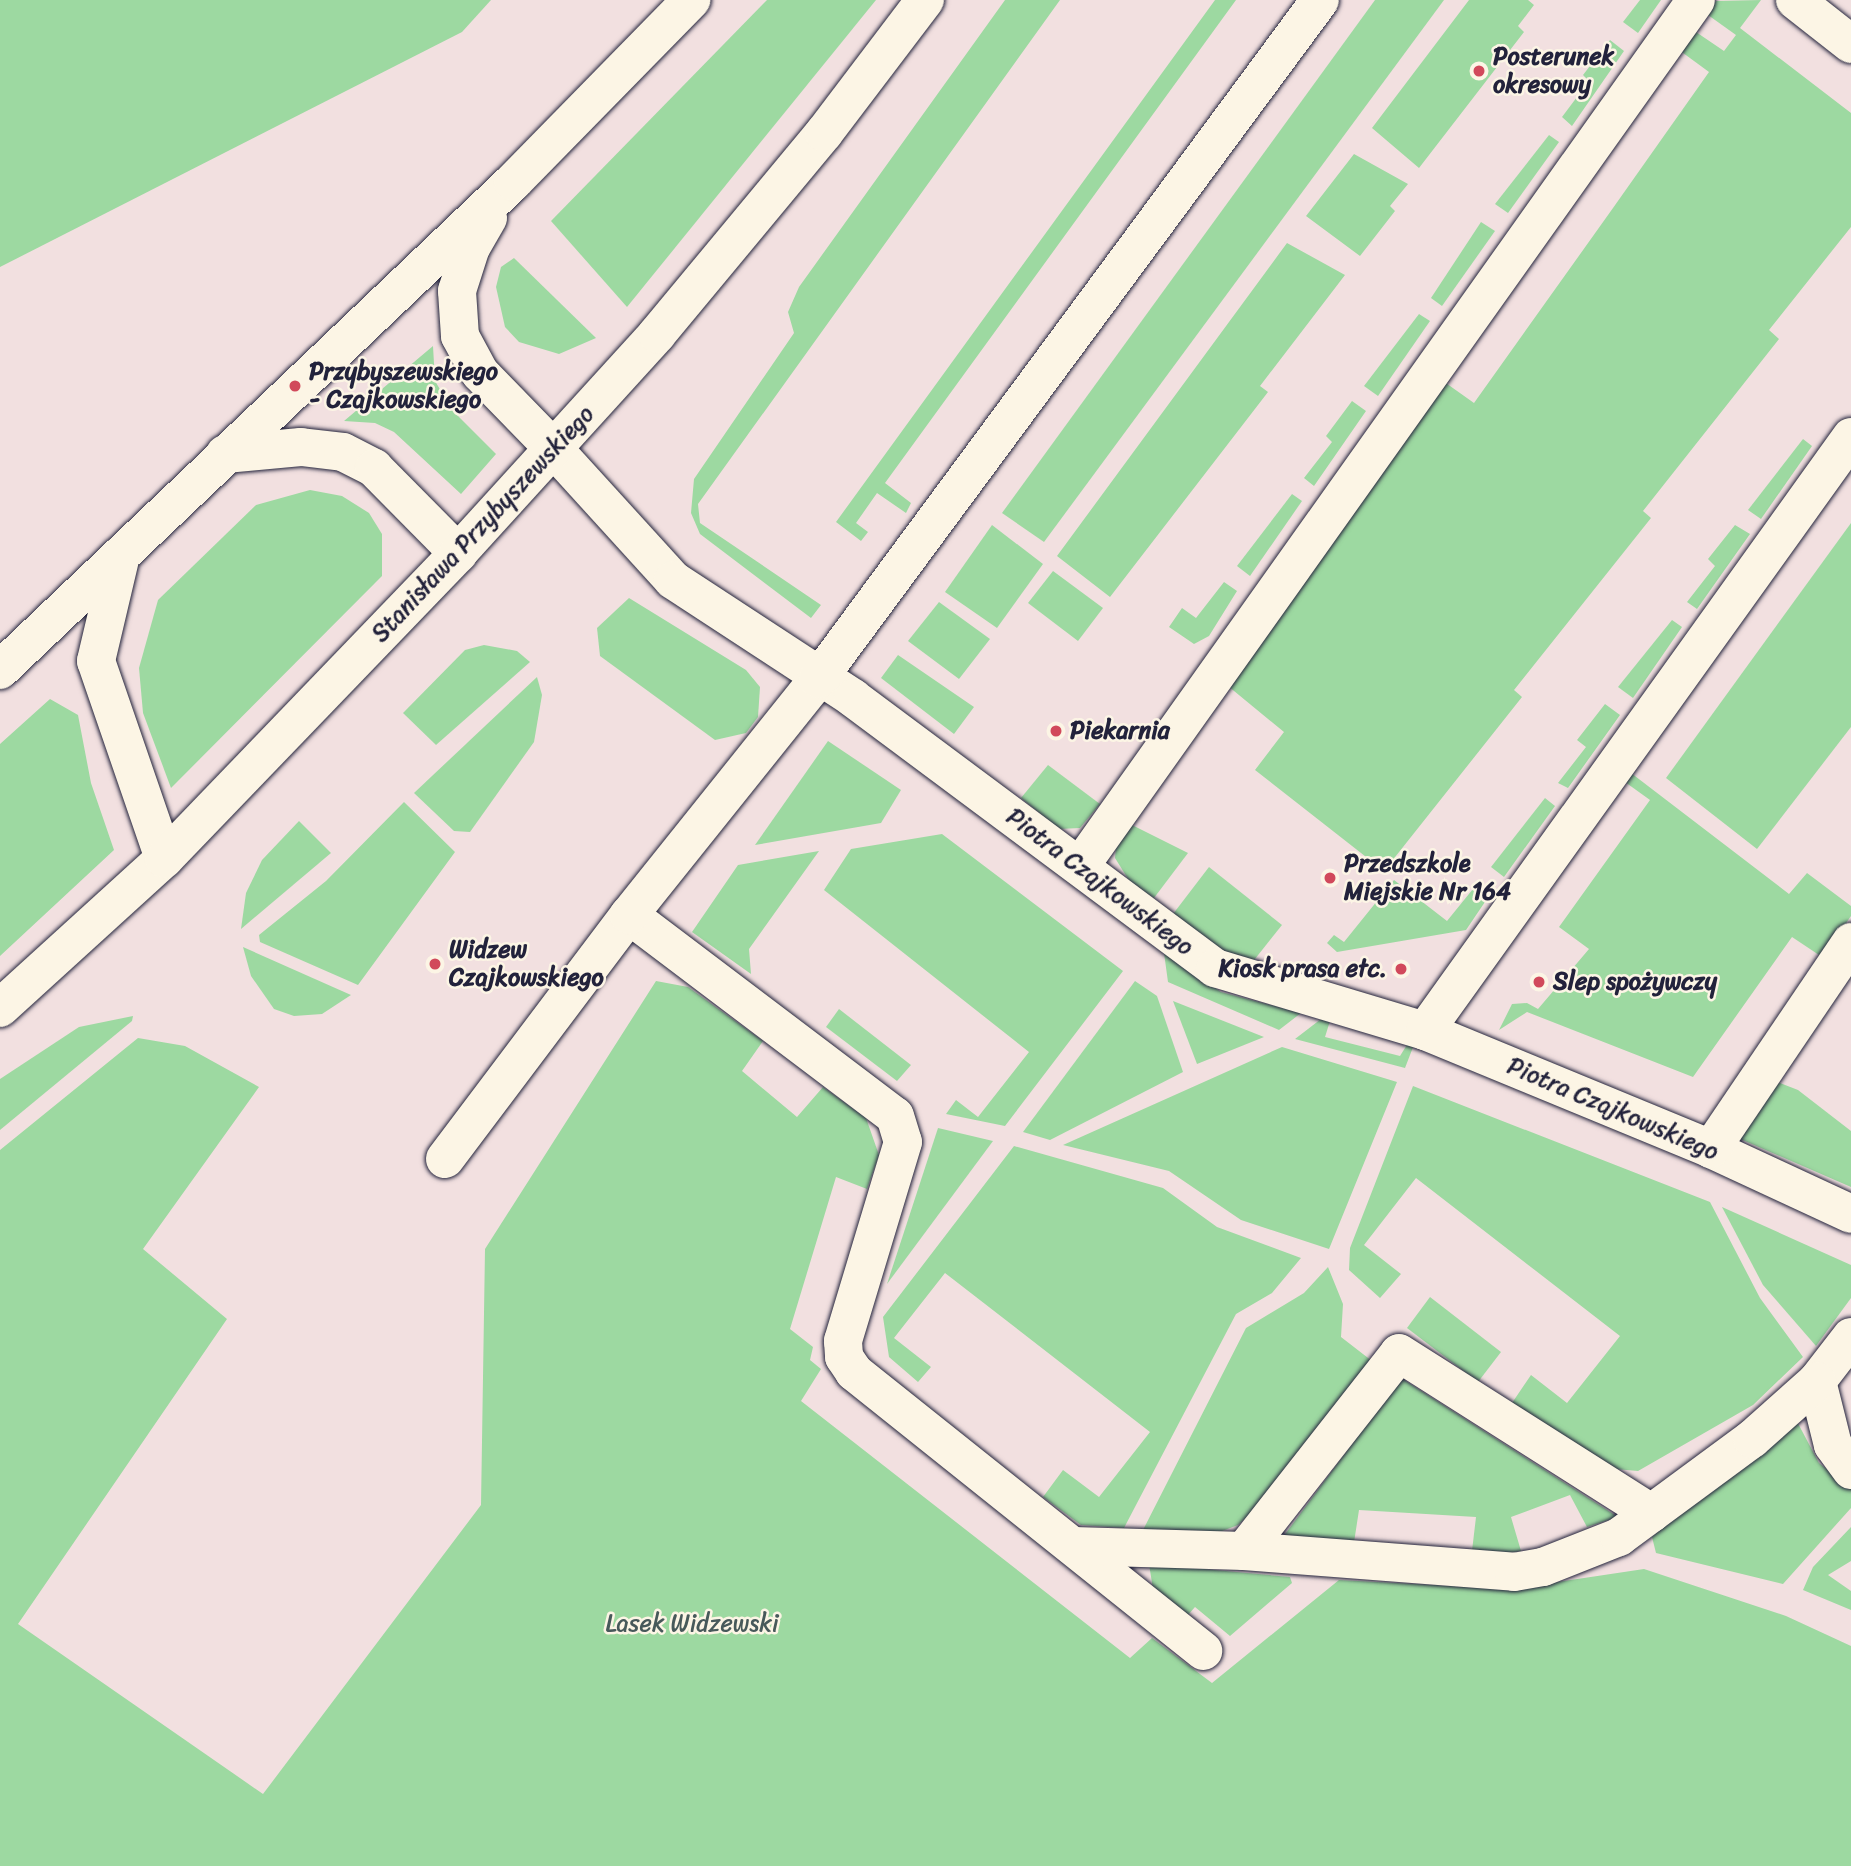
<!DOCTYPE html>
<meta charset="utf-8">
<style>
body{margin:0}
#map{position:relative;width:1851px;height:1866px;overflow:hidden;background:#f2e0e0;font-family:Sriracha,sans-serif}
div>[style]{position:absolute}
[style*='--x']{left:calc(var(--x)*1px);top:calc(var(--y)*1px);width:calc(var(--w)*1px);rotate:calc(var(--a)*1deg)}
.green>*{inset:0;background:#9dd9a1}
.roads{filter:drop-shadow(0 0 2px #22223b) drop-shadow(0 0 2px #22223b)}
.street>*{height:38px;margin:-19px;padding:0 19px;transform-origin:19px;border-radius:19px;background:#fcf5e5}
.secondary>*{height:38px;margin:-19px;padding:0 19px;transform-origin:19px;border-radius:19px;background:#fcf5e5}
.dots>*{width:19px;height:19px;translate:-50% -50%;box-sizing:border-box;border:4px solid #fcf5e5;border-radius:50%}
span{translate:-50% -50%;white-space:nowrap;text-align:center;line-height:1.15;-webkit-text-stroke:5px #fcf5e5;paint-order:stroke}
.poi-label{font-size:24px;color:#22223b;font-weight:700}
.left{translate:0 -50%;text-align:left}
.right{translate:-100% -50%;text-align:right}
.street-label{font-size:24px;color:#22223b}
.park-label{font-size:24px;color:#47595a}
</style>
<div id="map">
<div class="green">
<div style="clip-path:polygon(0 0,491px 0,462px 32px,0 267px)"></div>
<div style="clip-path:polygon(767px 0,876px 0,627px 307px,551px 221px)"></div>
<div style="clip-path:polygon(1005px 0,1060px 0,698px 504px,700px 523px,821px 605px,811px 618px,700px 534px,691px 513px,694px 479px,794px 333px,788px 312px,799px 287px)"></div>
<div style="clip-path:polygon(1215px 0,1236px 0,885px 483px,911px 503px,906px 513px,877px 493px,856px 523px,868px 532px,861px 541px,836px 522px)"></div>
<div style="clip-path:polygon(1375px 0,1444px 0,1044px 542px,1002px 513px)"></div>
<div style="clip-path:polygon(1469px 0,1528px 0,1534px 5px,1518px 26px,1524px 32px,1419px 168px,1372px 128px)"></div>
<div style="clip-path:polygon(1640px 0,1661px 0,1638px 33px,1623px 22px)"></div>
<div style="clip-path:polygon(1761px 0,1740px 28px,1851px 113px,1851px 227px,1769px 330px,1779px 339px,1643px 511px,1651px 518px,1514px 690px,1522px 697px,1384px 871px,1255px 770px,1284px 732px,1228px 686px,1443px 381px,1474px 403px,1613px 208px,1709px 72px,1679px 50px,1696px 32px,1724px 51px,1736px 35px,1708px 15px,1716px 1px)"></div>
<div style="clip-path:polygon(1610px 40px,1624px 51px,1572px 126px,1562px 117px,1589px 81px,1583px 75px)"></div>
<div style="clip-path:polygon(1549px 135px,1559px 142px,1508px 213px,1495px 204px)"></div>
<div style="clip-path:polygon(1354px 154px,1408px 184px,1390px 206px,1395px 211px,1360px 256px,1306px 216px)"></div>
<div style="clip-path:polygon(1481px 222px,1495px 231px,1442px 306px,1431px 298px)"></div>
<div style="clip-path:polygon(1287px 243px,1345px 275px,1260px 386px,1268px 392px,1110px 597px,1057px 556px)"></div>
<div style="clip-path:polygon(514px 258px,596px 338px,559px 354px,519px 342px,505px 327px,496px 287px,501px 267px)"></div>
<div style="clip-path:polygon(1419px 314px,1430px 321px,1378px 396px,1364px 386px)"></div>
<div style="clip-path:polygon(433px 346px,435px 381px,453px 411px,496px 454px,461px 494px,394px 432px,375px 423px,344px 421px)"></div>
<div style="clip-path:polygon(1352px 401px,1366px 411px,1314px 486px,1304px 478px,1332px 442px,1326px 436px)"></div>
<div style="clip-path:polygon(1803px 439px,1812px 446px,1761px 519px,1748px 510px)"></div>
<div style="clip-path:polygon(310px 490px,342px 496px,369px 513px,382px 534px,382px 576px,171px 788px,143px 713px,139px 668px,158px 600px,256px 505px)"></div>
<div style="clip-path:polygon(1292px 494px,1302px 501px,1250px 576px,1237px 566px)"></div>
<div style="clip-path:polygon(1851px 523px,1851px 727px,1757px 849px,1666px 778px)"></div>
<div style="clip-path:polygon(992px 525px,1043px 564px,997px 628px,945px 592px)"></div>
<div style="clip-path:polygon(1735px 525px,1750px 534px,1697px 609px,1687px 602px,1715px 566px,1708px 559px)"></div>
<div style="clip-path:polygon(1053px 571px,1103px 608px,1078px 641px,1028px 603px)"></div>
<div style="clip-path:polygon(1224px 582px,1237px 591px,1209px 636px,1194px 644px,1169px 627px,1182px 608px,1196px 618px)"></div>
<div style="clip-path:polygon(629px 598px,746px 670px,760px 687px,758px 717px,746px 733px,715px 740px,600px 656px,597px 628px)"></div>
<div style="clip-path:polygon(939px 602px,990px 639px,959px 679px,908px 641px)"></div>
<div style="clip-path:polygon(1672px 620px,1682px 627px,1633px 698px,1618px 687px)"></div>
<div style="clip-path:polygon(484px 645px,517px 651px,530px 662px,436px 745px,403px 713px,465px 650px)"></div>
<div style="clip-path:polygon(898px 655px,974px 707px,954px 734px,881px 678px)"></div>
<div style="clip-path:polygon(537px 677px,542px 695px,534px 742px,470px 832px,454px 831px,414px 793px)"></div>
<div style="clip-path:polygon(50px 699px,78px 715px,91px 783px,114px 850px,0 956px,0 744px)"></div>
<div style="clip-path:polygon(1605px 704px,1620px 715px,1568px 788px,1558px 783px,1586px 747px,1577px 740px)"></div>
<div style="clip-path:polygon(828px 741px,901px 790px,881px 823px,755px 845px)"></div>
<div style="clip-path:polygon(1048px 765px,1100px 804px,1080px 828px,1059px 829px,1021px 798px)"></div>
<div style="clip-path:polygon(1631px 773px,1789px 894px,1807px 873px,1851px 906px,1851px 916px,1822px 957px,1792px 937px,1693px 1077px,1527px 1012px,1499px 1030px,1512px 1004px,1527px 1003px,1538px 1009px,1589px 949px,1559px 927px,1650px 800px,1625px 782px)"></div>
<div style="clip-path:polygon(1545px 798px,1555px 806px,1504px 877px,1491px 867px)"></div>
<div style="clip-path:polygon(404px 802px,455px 852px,358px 985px,260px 942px,259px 935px,326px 881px)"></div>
<div style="clip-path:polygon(299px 821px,331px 853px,241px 929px,246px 893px,262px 860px)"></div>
<div style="clip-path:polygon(1128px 823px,1188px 853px,1154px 898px,1130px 882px,1115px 858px,1117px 838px)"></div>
<div style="clip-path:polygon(942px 834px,1123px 971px,1005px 1126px,946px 1114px,956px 1100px,978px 1117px,1029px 1052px,824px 890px,851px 849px)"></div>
<div style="clip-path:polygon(819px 851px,749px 949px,751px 974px,692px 932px,738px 865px)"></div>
<div style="clip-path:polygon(1209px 867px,1282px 925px,1251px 964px,1236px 961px,1173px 914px)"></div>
<div style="clip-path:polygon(1394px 880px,1447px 921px,1477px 884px,1491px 893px,1466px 930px,1337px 952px,1327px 943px,1334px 935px,1344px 942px)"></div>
<div style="clip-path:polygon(243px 947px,351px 995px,322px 1014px,294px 1016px,274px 1009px,251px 976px)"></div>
<div style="clip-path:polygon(1164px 953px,1221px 992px,1301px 1013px,1279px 1030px,1168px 982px)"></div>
<div style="clip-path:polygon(656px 981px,688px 987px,763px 1041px,742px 1071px,797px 1117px,823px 1087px,866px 1118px,879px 1155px,867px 1189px,836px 1177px,790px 1329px,813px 1347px,810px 1360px,821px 1369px,801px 1401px,1130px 1658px,1152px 1638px,1212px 1683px,1339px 1580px,1510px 1589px,1644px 1569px,1786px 1616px,1851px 1646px,1851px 1866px,0 1866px,0 1150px,138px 1038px,185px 1046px,259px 1087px,143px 1249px,227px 1319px,18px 1624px,263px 1794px,481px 1505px,485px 1249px)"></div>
<div style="clip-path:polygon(1135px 981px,1157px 996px,1183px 1072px,1050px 1140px,1023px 1132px)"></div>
<div style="clip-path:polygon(1173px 1001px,1264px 1037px,1197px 1064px)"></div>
<div style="clip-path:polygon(839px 1009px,911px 1065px,897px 1081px,826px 1027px)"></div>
<div style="clip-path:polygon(133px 1016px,132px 1021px,0 1130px,0 1079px,79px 1027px)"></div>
<div style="clip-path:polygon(1321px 1019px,1330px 1021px,1325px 1037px,1400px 1056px,1410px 1040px,1415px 1042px,1405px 1068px,1295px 1039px)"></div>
<div style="clip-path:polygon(1282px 1047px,1397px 1082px,1329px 1249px,1241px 1220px,1169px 1171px,1063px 1145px)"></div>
<div style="clip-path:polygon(1780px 1083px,1798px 1090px,1851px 1131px,1851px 1187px,1738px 1138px,1767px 1088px)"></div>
<div style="clip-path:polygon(1413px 1086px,1710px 1202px,1760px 1298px,1803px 1357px,1753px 1405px,1638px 1471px,1615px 1469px,1512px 1403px,1531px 1375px,1567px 1403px,1620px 1336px,1416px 1178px,1364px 1245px,1401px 1274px,1380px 1298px,1349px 1270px,1350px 1248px)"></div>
<div style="clip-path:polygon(938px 1128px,993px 1141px,887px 1284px)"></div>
<div style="clip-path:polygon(1014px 1146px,1163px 1188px,1217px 1227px,1301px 1258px,1272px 1293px,1236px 1314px,1124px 1528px,1081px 1525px,1043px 1497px,1063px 1470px,1099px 1497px,1150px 1432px,945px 1273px,894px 1338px,931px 1367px,918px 1382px,889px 1357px,883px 1317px)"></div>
<div style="clip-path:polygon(1722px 1207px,1851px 1265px,1851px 1298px,1816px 1346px,1763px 1285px)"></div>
<div style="clip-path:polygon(1328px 1267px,1343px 1304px,1341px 1337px,1372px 1361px,1262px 1503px,1238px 1525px,1209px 1536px,1143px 1530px,1246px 1328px,1304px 1293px)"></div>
<div style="clip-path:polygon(1430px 1297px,1501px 1352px,1478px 1382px,1407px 1328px)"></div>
<div style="clip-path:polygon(1401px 1378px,1618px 1517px,1587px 1527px,1570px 1495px,1511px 1517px,1521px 1551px,1503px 1554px,1472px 1551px,1476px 1517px,1359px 1510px,1353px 1549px,1283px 1537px)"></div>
<div style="clip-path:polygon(1793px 1414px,1819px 1463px,1851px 1488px,1851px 1508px,1783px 1584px,1656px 1553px,1652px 1537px)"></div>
<div style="clip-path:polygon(1851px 1527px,1851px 1561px,1828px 1575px,1851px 1591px,1851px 1610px,1803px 1590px,1813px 1567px)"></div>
<div style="clip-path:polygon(1149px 1564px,1290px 1577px,1292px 1583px,1230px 1636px,1195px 1607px,1187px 1616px,1153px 1589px)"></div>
</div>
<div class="roads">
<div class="street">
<div style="--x:1795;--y:0;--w:71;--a:38.2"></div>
<div style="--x:553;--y:448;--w:178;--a:47.7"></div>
<div style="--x:673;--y:580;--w:215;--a:33.2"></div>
<div style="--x:853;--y:698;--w:452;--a:36.7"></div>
<div style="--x:1215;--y:968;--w:219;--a:16.7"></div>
<div style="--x:1425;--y:1031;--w:309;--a:22.4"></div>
<div style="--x:1711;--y:1149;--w:154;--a:24.9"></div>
<div style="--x:1081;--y:865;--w:1061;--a:-54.59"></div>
<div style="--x:629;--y:915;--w:333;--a:37.1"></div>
<div style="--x:895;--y:1116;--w:27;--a:73"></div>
<div style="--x:903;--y:1142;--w:208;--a:106.8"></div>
<div style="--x:843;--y:1341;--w:16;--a:86"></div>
<div style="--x:844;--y:1357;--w:18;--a:56"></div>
<div style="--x:854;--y:1372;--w:447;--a:38.6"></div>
<div style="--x:1425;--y:1031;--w:731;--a:-54.35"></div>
<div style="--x:1711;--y:1149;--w:250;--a:-55.9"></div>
<div style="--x:445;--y:1159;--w:306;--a:-53"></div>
<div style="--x:629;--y:915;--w:302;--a:-51.3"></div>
<div style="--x:818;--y:679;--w:844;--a:-53.52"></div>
<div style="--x:1851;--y:1337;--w:56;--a:127.7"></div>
<div style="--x:1817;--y:1381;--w:66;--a:76"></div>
<div style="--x:1833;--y:1445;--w:31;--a:54"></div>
<div style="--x:1073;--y:1546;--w:171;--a:1.7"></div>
<div style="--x:1244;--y:1551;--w:271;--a:4.4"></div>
<div style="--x:1514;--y:1572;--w:29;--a:-10"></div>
<div style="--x:1543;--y:1567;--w:82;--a:-21.5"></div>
<div style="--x:1619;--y:1537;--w:165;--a:-36.4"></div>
<div style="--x:1752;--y:1439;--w:87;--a:-41.7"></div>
<div style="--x:1244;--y:1551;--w:251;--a:-51.9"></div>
<div style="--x:1399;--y:1353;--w:299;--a:32.4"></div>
</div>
<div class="secondary">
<div style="--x:488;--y:218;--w:34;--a:120"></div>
<div style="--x:471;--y:247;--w:46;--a:107.7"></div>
<div style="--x:457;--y:291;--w:45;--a:86.2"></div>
<div style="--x:460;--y:336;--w:42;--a:61.6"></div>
<div style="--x:480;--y:373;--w:105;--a:45.8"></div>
<div style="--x:225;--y:454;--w:76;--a:-5.3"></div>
<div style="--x:301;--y:447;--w:42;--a:6.8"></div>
<div style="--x:343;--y:452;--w:35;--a:27"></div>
<div style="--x:374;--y:468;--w:120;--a:45.3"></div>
<div style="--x:121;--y:555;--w:109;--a:103.3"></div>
<div style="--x:96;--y:661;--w:209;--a:71"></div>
<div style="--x:0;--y:670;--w:708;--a:-43.57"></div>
<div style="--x:513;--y:182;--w:255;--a:-45.6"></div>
<div style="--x:0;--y:1008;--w:222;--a:-42.3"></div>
<div style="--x:164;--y:859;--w:424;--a:-46.1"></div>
<div style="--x:458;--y:553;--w:296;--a:-47.7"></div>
<div style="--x:657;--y:334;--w:261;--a:-50.3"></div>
<div style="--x:824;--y:133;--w:167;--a:-52.8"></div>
</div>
</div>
<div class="dots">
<div style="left:1479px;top:71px;background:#d1495b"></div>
<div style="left:295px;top:386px;background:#d1495b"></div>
<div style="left:1056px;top:731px;background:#d1495b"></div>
<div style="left:1330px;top:878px;background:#d1495b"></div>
<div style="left:435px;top:964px;background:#d1495b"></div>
<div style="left:1401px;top:969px;background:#d1495b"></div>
<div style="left:1539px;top:982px;background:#d1495b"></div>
</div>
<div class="poi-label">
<span class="left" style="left:1493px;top:71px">Posterunek<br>okresowy</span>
<span class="left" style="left:309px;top:386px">Przybyszewskiego<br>- Czajkowskiego</span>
<span class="left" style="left:1070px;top:731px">Piekarnia</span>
<span class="left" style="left:1344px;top:878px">Przedszkole<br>Miejskie Nr 164</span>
<span class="left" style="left:449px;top:964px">Widzew<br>Czajkowskiego</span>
<span class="right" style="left:1387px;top:969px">Kiosk prasa etc.</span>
<span class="left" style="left:1553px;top:982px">Slep spożywczy</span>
</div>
<div class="street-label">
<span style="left:483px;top:524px;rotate:-47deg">Stanisława Przybyszewskiego</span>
<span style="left:1100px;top:882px;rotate:37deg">Piotra Czajkowskiego</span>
<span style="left:1613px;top:1109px;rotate:23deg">Piotra Czajkowskiego</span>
</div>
<div class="park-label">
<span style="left:692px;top:1624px">Lasek Widzewski</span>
</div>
</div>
